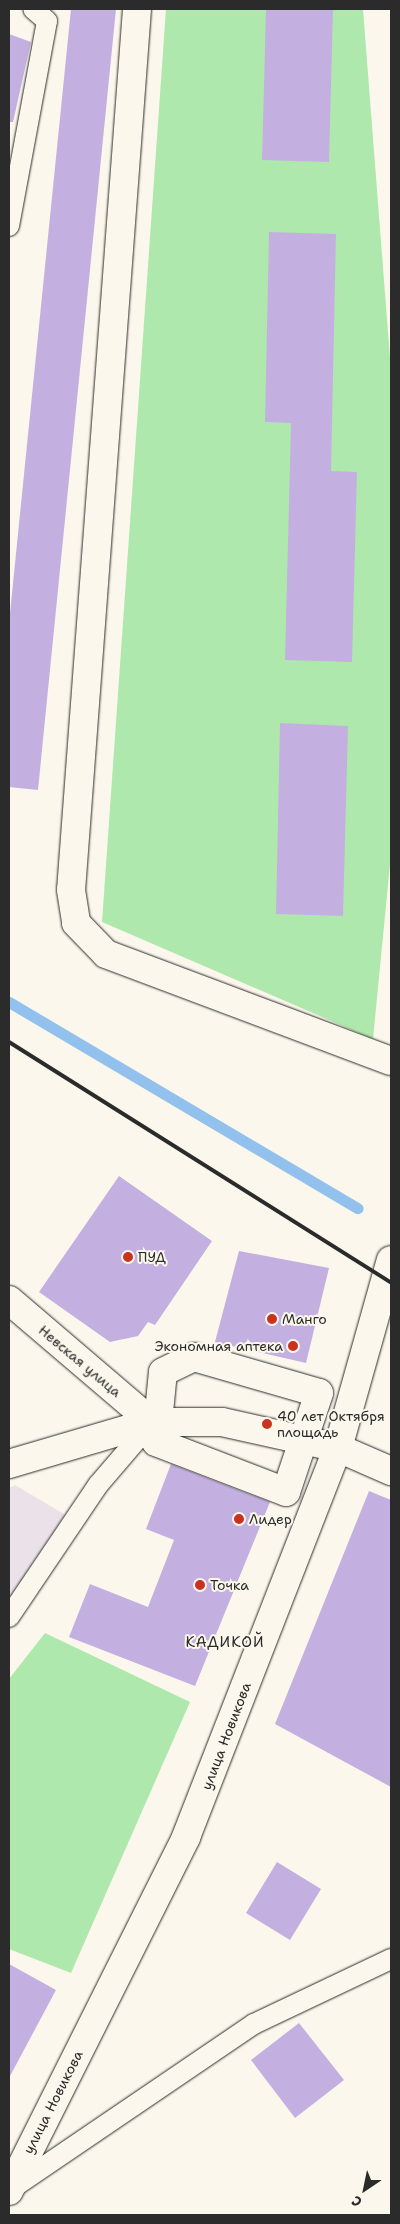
<!DOCTYPE html>
<meta charset="utf-8">
<style>
body{margin:0}
#map{position:relative;width:400px;height:2224px;overflow:hidden;background:#fbf7ec;font-family:"Shantell Sans",sans-serif}
div>[style]{position:absolute}
[style*='--x']{left:calc(var(--x)*1px);top:calc(var(--y)*1px);width:calc(var(--w)*1px);rotate:calc(var(--a)*1deg)}
.built>*{inset:0;background:#eae2e8}
.green>*{inset:0;background:#afe8ac}
.stream>*{height:11px;margin:-5.5px;padding:0 5.5px;transform-origin:5.5px;border-radius:5.5px;background:#91c1ec}
.building>*{inset:0;background:#c3b0e0}
.roads{filter:drop-shadow(0 0 1px #2b2b2b) drop-shadow(0 0 1px #2b2b2b)}
.lane>*{height:20px;margin:-10px;padding:0 10px;transform-origin:10px;border-radius:10px;background:#fbf7ec}
.street>*{height:28px;margin:-14px;padding:0 14px;transform-origin:14px;border-radius:14px;background:#fbf7ec}
.secondary>*{height:28px;margin:-14px;padding:0 14px;transform-origin:14px;border-radius:14px;background:#fbf7ec}
.rail>*{height:4px;margin:-2px;padding:0 2px;transform-origin:2px;border-radius:2px;background:#2b2b2b}
.dots>*{width:14px;height:14px;translate:-50% -50%;box-sizing:border-box;border:2px solid #fbf7ec;border-radius:50%}
span{translate:-50% -50%;white-space:nowrap;text-align:center;line-height:1.15;-webkit-text-stroke:4px #fbf7ec;paint-order:stroke}
.poi-label{font-size:14px;color:#2b2b2b}
.left{translate:0 -50%;text-align:left}
.right{translate:-100% -50%;text-align:right}
.street-label{font-size:14px;color:#2b2b2b}
.neighbourhood-label{font-size:15px;color:#2b2b2b;letter-spacing:1px}
.frame{position:absolute;inset:0;border:10px solid #2b2b2b;pointer-events:none}
.north{position:absolute;left:340px;top:2164px;width:50px;height:50px;-webkit-text-stroke:4px #fbf7ec;paint-order:stroke;rotate:214deg;font-size:14px;font-weight:700;line-height:20px;text-align:center;color:#2b2b2b}
.north::after{content:'';display:block;margin:auto;width:18px;height:22px;background:#2b2b2b;clip-path:polygon(50% 0,100% 100%,50% 72%,0 100%)}
</style>
<div id="map">
<div class="built">
<div style="clip-path:polygon(15px 1485px,69px 1517px,9px 1605px,9px 1488px)"></div>
</div>
<div class="green">
<div style="clip-path:polygon(166px 9px,363px 9px,391px 371px,391px 854px,373px 1039px,102px 922px)"></div>
<div style="clip-path:polygon(45px 1633px,190px 1702px,71px 1973px,9px 1949px,9px 1679px)"></div>
</div>
<div class="stream">
<div style="--x:9;--y:1002;--w:405;--a:30.6"></div>
</div>
<div class="building">
<div style="clip-path:polygon(71px 9px,116px 9px,38px 790px,9px 787px,9px 623px)"></div>
<div style="clip-path:polygon(266px 9px,333px 9px,329px 162px,262px 160px)"></div>
<div style="clip-path:polygon(9px 34px,31px 42px,13px 122px,9px 122px)"></div>
<div style="clip-path:polygon(269px 232px,336px 234px,331px 471px,357px 472px,352px 662px,285px 660px,291px 423px,265px 422px)"></div>
<div style="clip-path:polygon(280px 723px,348px 726px,343px 916px,276px 914px)"></div>
<div style="clip-path:polygon(119px 1176px,212px 1241px,155px 1325px,148px 1322px,138px 1336px,110px 1342px,39px 1292px)"></div>
<div style="clip-path:polygon(239px 1251px,329px 1268px,306px 1363px,215px 1342px)"></div>
<div style="clip-path:polygon(171px 1464px,270px 1502px,195px 1686px,69px 1637px,90px 1584px,148px 1607px,174px 1540px,146px 1529px)"></div>
<div style="clip-path:polygon(369px 1491px,391px 1500px,391px 1787px,275px 1724px)"></div>
<div style="clip-path:polygon(277px 1862px,321px 1889px,290px 1940px,246px 1913px)"></div>
<div style="clip-path:polygon(9px 1964px,56px 1990px,9px 2078px)"></div>
<div style="clip-path:polygon(299px 2023px,344px 2080px,295px 2118px,251px 2060px)"></div>
</div>
<div class="roads">
<div class="lane">
<div style="--x:9;--y:226;--w:208;--a:-79.5"></div>
<div style="--x:47;--y:21;--w:18;--a:-139"></div>
<div style="--x:9;--y:1617;--w:159;--a:-56"></div>
<div style="--x:98;--y:1485;--w:83;--a:-49.4"></div>
<div style="--x:11;--y:2189;--w:294;--a:-34.2"></div>
<div style="--x:254;--y:2024;--w:152;--a:-25.4"></div>
</div>
<div class="street">
<div style="--x:137;--y:9;--w:883;--a:94.28"></div>
<div style="--x:71;--y:890;--w:33;--a:81"></div>
<div style="--x:76;--y:923;--w:43;--a:45.9"></div>
<div style="--x:106;--y:954;--w:304;--a:20.6"></div>
<div style="--x:9;--y:1300;--w:188;--a:40.5"></div>
<div style="--x:194;--y:1357;--w:130;--a:16.1"></div>
<div style="--x:319;--y:1393;--w:104;--a:108.4"></div>
<div style="--x:286;--y:1492;--w:139;--a:-159"></div>
<div style="--x:156;--y:1442;--w:70;--a:-84.3"></div>
<div style="--x:163;--y:1372;--w:34;--a:-26"></div>
<div style="--x:9;--y:1464;--w:149;--a:-16.4"></div>
<div style="--x:152;--y:1422;--w:70;--a:0"></div>
<div style="--x:222;--y:1422;--w:119;--a:12.6"></div>
</div>
<div class="secondary">
<div style="--x:338;--y:1448;--w:58;--a:23.5"></div>
<div style="--x:9;--y:2191;--w:396;--a:-63.4"></div>
<div style="--x:186;--y:1837;--w:418;--a:-68.7"></div>
<div style="--x:338;--y:1448;--w:195;--a:-74.3"></div>
</div>
</div>
<div class="rail">
<div style="--x:9;--y:1042;--w:452;--a:32.2"></div>
</div>
<div class="dots">
<div style="left:128px;top:1257px;background:#c8321e"></div>
<div style="left:272px;top:1319px;background:#c8321e"></div>
<div style="left:293px;top:1346px;background:#c8321e"></div>
<div style="left:267px;top:1424px;background:#c8321e"></div>
<div style="left:239px;top:1519px;background:#c8321e"></div>
<div style="left:200px;top:1585px;background:#c8321e"></div>
</div>
<div class="poi-label">
<span class="left" style="left:138px;top:1257px">ПУД</span>
<span class="left" style="left:282px;top:1319px">Манго</span>
<span class="right" style="left:283px;top:1346px">Экономная аптека</span>
<span class="left" style="left:277px;top:1424px">40 лет Октября<br>площадь</span>
<span class="left" style="left:249px;top:1519px">Лидер</span>
<span class="left" style="left:210px;top:1585px">Точка</span>
</div>
<div class="street-label">
<span style="left:80px;top:1361px;rotate:40deg">Невская улица</span>
<span style="left:226px;top:1736px;rotate:-69deg">улица Новикова</span>
<span style="left:53px;top:2102px;rotate:-63deg">улица Новикова</span>
</div>
<div class="neighbourhood-label">
<span style="left:225px;top:1643px">КАДИКОЙ</span>
</div>
<div class="frame"></div>
<div class="north">С</div>
</div>
